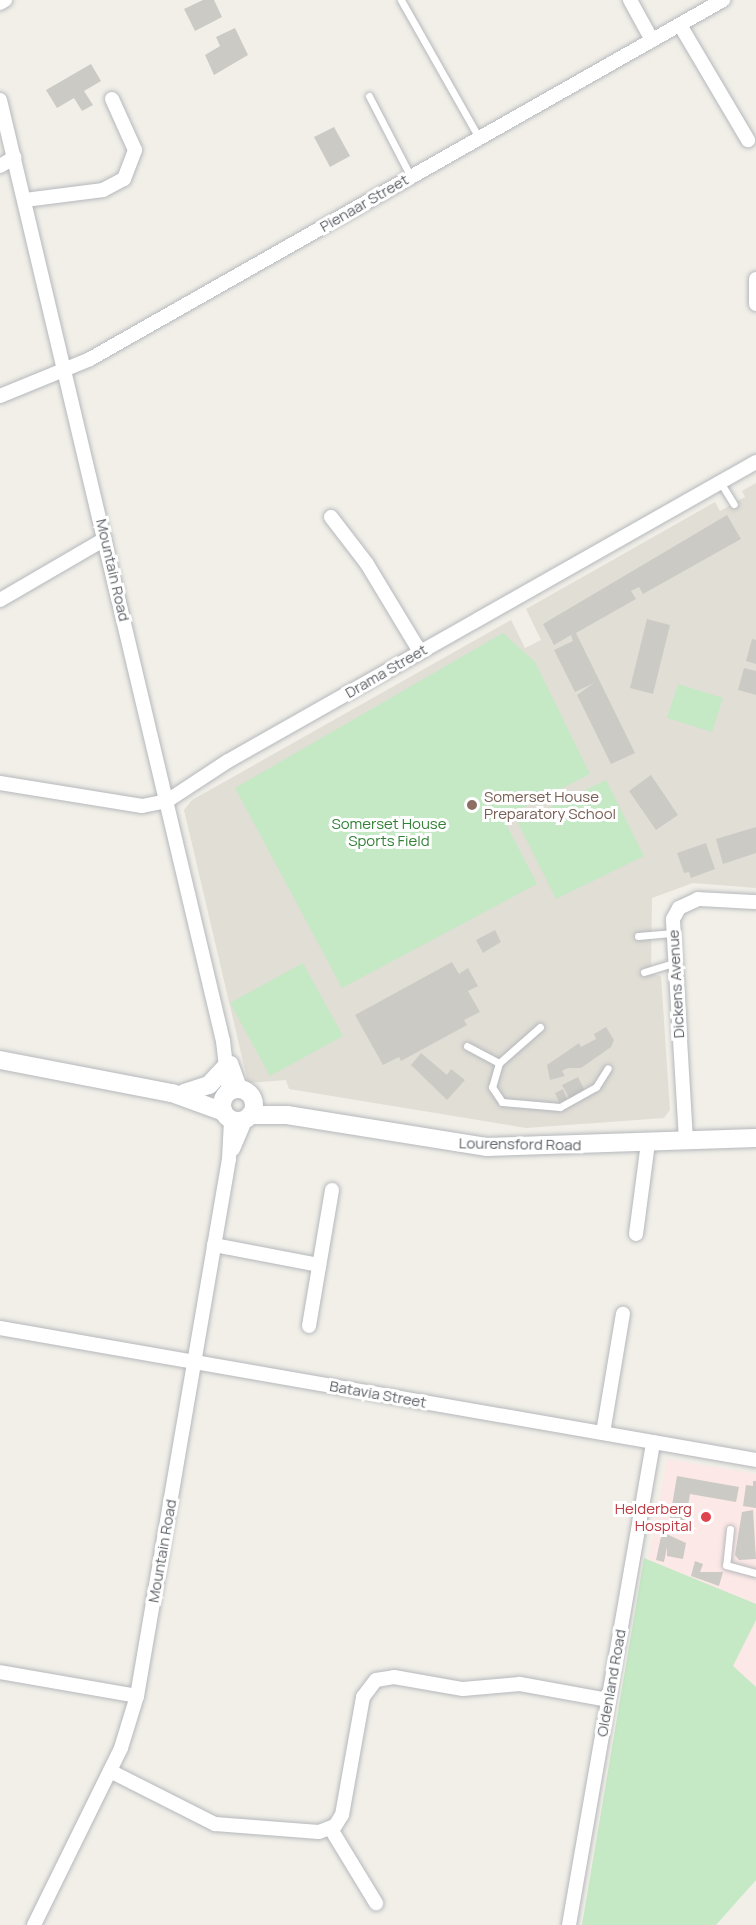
<!DOCTYPE html>
<style>
body{margin:0}
#map{position:relative;width:756px;height:1925px;overflow:hidden;background:#f1efe8;font-family:Manrope,sans-serif}
div>[style]{position:absolute}
[style*='--x']{left:calc(var(--x)*1px);top:calc(var(--y)*1px);width:calc(var(--w)*1px);rotate:calc(var(--a)*1deg)}
.education>*{inset:0;background:#e1ded6}
.medical>*{inset:0;background:#fce8e6}
.green>*{inset:0;background:#c5e8c5}
.building>*{inset:0;background:#cccac5}
.roads{filter:drop-shadow(0 0 2px #b5b8bc) drop-shadow(0 0 2px #b5b8bc)}
.lane>*{height:7px;margin:-3.5px;padding:0 3.5px;transform-origin:3.5px;border-radius:3.5px;background:#fff}
.street>*{height:14px;margin:-7px;padding:0 7px;transform-origin:7px;border-radius:7px;background:#fff}
.secondary>*{height:18px;margin:-9px;padding:0 9px;transform-origin:9px;border-radius:9px;background:#fff}
.secondary>.ring{margin:-9px;padding:0;box-sizing:content-box;background:none;border:18px solid #fff;border-radius:50%}
.dots>*{width:16px;height:16px;translate:-50% -50%;box-sizing:border-box;border:3px solid #fff;border-radius:50%}
span{translate:-50% -50%;white-space:nowrap;text-align:center;line-height:1.15;-webkit-text-stroke:6px #fff;paint-order:stroke}
.street-label{font-size:15px;color:#5f6368}
.education-label{font-size:15px;color:#785e54}
.left{translate:0 -50%;text-align:left}
.park-label{font-size:15px;color:#348238}
.health-label{font-size:15px;color:#be3a42}
.right{translate:-100% -50%;text-align:right}
</style>
<div id="map">
<div class="education">
<div style="clip-path:polygon(756px 483px,756px 888px,693px 883px,652px 898px,651px 974px,661px 976px,670px 1110px,664px 1118px,526px 1128px,289px 1089px,286px 1080px,248px 1083px,184px 810px,192px 800px,511px 620px,525px 648px,541px 640px,526px 609px,715px 502px,720px 511px,745px 497px,742px 491px)"></div>
</div>
<div class="medical">
<div style="clip-path:polygon(667px 1459px,756px 1474px,756px 1604px,649px 1560px)"></div>
<div style="clip-path:polygon(756px 1620px,756px 1687px,733px 1666px)"></div>
</div>
<div class="green">
<div style="clip-path:polygon(503px 633px,535px 662px,590px 774px,503px 818px,537px 884px,342px 988px,235px 788px)"></div>
<div style="clip-path:polygon(678px 684px,723px 698px,712px 732px,667px 718px)"></div>
<div style="clip-path:polygon(606px 780px,644px 856px,556px 899px,518px 823px)"></div>
<div style="clip-path:polygon(303px 963px,343px 1036px,270px 1076px,230px 1003px)"></div>
<div style="clip-path:polygon(644px 1558px,756px 1604px,756px 1620px,733px 1666px,756px 1687px,756px 1880px,716px 1925px,582px 1925px)"></div>
</div>
<div class="building">
<div style="clip-path:polygon(203px 0,214px 0,222px 17px,195px 31px,184px 9px)"></div>
<div style="clip-path:polygon(235px 28px,248px 55px,214px 75px,205px 55px,220px 46px,216px 37px)"></div>
<div style="clip-path:polygon(91px 64px,101px 81px,84px 91px,93px 105px,82px 111px,74px 98px,57px 108px,46px 90px)"></div>
<div style="clip-path:polygon(334px 127px,350px 156px,330px 167px,314px 137px)"></div>
<div style="clip-path:polygon(727px 515px,741px 539px,643px 594px,639px 587px,631px 591px,636px 599px,576px 633px,635px 753px,611px 764px,577px 695px,594px 683px,575px 692px,554px 650px,573px 641px,571px 635px,554px 645px,543px 624px)"></div>
<div style="clip-path:polygon(647px 619px,670px 625px,653px 694px,630px 688px)"></div>
<div style="clip-path:polygon(752px 639px,756px 640px,756px 664px,746px 661px)"></div>
<div style="clip-path:polygon(744px 668px,756px 671px,756px 695px,738px 690px)"></div>
<div style="clip-path:polygon(651px 775px,678px 815px,656px 830px,629px 791px)"></div>
<div style="clip-path:polygon(756px 827px,756px 853px,723px 864px,716px 839px)"></div>
<div style="clip-path:polygon(706px 843px,715px 869px,691px 878px,689px 872px,684px 873px,677px 853px)"></div>
<div style="clip-path:polygon(495px 930px,501px 942px,483px 953px,476px 940px)"></div>
<div style="clip-path:polygon(452px 962px,459px 974px,468px 968px,478px 986px,468px 991px,480px 1012px,464px 1020px,467px 1025px,401px 1061px,399px 1057px,383px 1065px,355px 1015px)"></div>
<div style="clip-path:polygon(606px 1027px,614px 1040px,611px 1047px,581px 1068px,568px 1068px,562px 1071px,565px 1076px,550px 1080px,547px 1065px,579px 1043px,581px 1047px,596px 1039px,594px 1034px)"></div>
<div style="clip-path:polygon(421px 1053px,447px 1075px,451px 1069px,465px 1080px,447px 1100px,411px 1065px)"></div>
<div style="clip-path:polygon(578px 1077px,585px 1091px,570px 1099px,562px 1085px)"></div>
<div style="clip-path:polygon(563px 1089px,567px 1099px,559px 1102px,555px 1093px)"></div>
<div style="clip-path:polygon(677px 1476px,739px 1487px,736px 1502px,690px 1494px,684px 1532px,668px 1529px)"></div>
<div style="clip-path:polygon(753px 1481px,756px 1481px,756px 1508px,743px 1506px,746px 1485px,753px 1486px)"></div>
<div style="clip-path:polygon(753px 1510px,756px 1559px,739px 1560px,735px 1555px,742px 1512px)"></div>
<div style="clip-path:polygon(662px 1532px,686px 1543px,683px 1559px,667px 1556px,667px 1547px,664px 1562px,656px 1560px)"></div>
<div style="clip-path:polygon(695px 1561px,703px 1564px,700px 1572px,723px 1572px,719px 1586px,691px 1576px)"></div>
</div>
<div class="roads">
<div class="lane">
<div style="--x:401;--y:0;--w:159;--a:60.5"></div>
<div style="--x:369;--y:96;--w:91;--a:62.6"></div>
<div style="--x:720;--y:482;--w:26;--a:58"></div>
<div style="--x:638;--y:936;--w:33;--a:-5"></div>
<div style="--x:644;--y:972;--w:30;--a:-17"></div>
<div style="--x:540;--y:1027;--w:55;--a:138.7"></div>
<div style="--x:499;--y:1063;--w:25;--a:106"></div>
<div style="--x:492;--y:1087;--w:18;--a:56"></div>
<div style="--x:502;--y:1102;--w:58;--a:4.9"></div>
<div style="--x:560;--y:1107;--w:41;--a:-29.1"></div>
<div style="--x:596;--y:1087;--w:22;--a:-58"></div>
<div style="--x:467;--y:1046;--w:36;--a:28"></div>
<div style="--x:730;--y:1529;--w:36;--a:96"></div>
<div style="--x:726;--y:1565;--w:31;--a:15"></div>
</div>
<div class="street">
<div style="--x:630;--y:0;--w:46;--a:61.2"></div>
<div style="--x:0;--y:3;--w:6;--a:-31"></div>
<div style="--x:680;--y:25;--w:134;--a:59.4"></div>
<div style="--x:0;--y:100;--w:967;--a:76.67"></div>
<div style="--x:223;--y:1041;--w:51;--a:83.3"></div>
<div style="--x:0;--y:166;--w:17;--a:-31"></div>
<div style="--x:25;--y:200;--w:79;--a:-7.3"></div>
<div style="--x:103;--y:190;--w:24;--a:-28"></div>
<div style="--x:124;--y:179;--w:31;--a:-69"></div>
<div style="--x:135;--y:150;--w:56;--a:-114.3"></div>
<div style="--x:756;--y:279;--w:25;--a:90"></div>
<div style="--x:0;--y:396;--w:97;--a:-22.3"></div>
<div style="--x:90;--y:359;--w:728;--a:-29.56"></div>
<div style="--x:331;--y:517;--w:59;--a:52.5"></div>
<div style="--x:367;--y:564;--w:103;--a:58.9"></div>
<div style="--x:0;--y:600;--w:121;--a:-30.2"></div>
<div style="--x:0;--y:783;--w:144;--a:9.2"></div>
<div style="--x:142;--y:806;--w:25;--a:-11"></div>
<div style="--x:167;--y:801;--w:73;--a:-33.3"></div>
<div style="--x:228;--y:761;--w:607;--a:-29.52"></div>
<div style="--x:231;--y:1063;--w:29;--a:70"></div>
<div style="--x:686;--y:1140;--w:221;--a:-93.4"></div>
<div style="--x:673;--y:919;--w:13;--a:-61"></div>
<div style="--x:679;--y:908;--w:21;--a:-25"></div>
<div style="--x:698;--y:899;--w:58;--a:3"></div>
<div style="--x:233;--y:1149;--w:34;--a:-67"></div>
<div style="--x:636;--y:1234;--w:92;--a:-82.5"></div>
<div style="--x:214;--y:1245;--w:107;--a:10.8"></div>
<div style="--x:309;--y:1326;--w:138;--a:-80.4"></div>
<div style="--x:0;--y:1328;--w:767;--a:9.9"></div>
<div style="--x:603;--y:1433;--w:121;--a:-80.5"></div>
<div style="--x:0;--y:1672;--w:139;--a:9.9"></div>
<div style="--x:110;--y:1771;--w:118;--a:26.8"></div>
<div style="--x:215;--y:1824;--w:104;--a:4.4"></div>
<div style="--x:319;--y:1832;--w:17;--a:-21"></div>
<div style="--x:335;--y:1826;--w:13;--a:-58"></div>
<div style="--x:342;--y:1815;--w:120;--a:-79.9"></div>
<div style="--x:363;--y:1697;--w:21;--a:-53"></div>
<div style="--x:376;--y:1680;--w:18;--a:-9"></div>
<div style="--x:394;--y:1677;--w:70;--a:9.9"></div>
<div style="--x:463;--y:1689;--w:57;--a:-5"></div>
<div style="--x:520;--y:1684;--w:89;--a:10.3"></div>
<div style="--x:331;--y:1829;--w:87;--a:58.7"></div>
<div style="--x:34;--y:1925;--w:197;--a:-63.8"></div>
<div style="--x:121;--y:1748;--w:54;--a:-72.9"></div>
<div style="--x:137;--y:1696;--w:545;--a:-80.28"></div>
<div style="--x:229;--y:1159;--w:39;--a:-87"></div>
<div style="--x:569;--y:1925;--w:490;--a:-80.1"></div>
</div>
<div class="secondary">
<div style="--x:0;--y:1060;--w:175;--a:10.9"></div>
<div style="--x:172;--y:1093;--w:55;--a:20.1"></div>
<div class="ring" style="left:222px;top:1089px;width:14px;height:14px"></div>
<div style="--x:184;--y:1093;--w:26;--a:-18"></div>
<div style="--x:209;--y:1085;--w:25;--a:-47"></div>
<div style="--x:250;--y:1115;--w:37;--a:0"></div>
<div style="--x:287;--y:1115;--w:203;--a:9.1"></div>
<div style="--x:487;--y:1147;--w:269;--a:-1.9"></div>
</div>
</div>
<div class="dots">
<div style="left:472px;top:805px;background:#8d6e63"></div>
<div style="left:706px;top:1517px;background:#e0444e"></div>
</div>
<div class="street-label">
<span style="left:364px;top:203px;rotate:-30deg">Pienaar Street</span>
<span style="left:113px;top:570px;rotate:77deg">Mountain Road</span>
<span style="left:386px;top:671px;rotate:-30deg">Drama Street</span>
<span style="left:676px;top:984px;rotate:-93deg">Dickens Avenue</span>
<span style="left:520px;top:1144px;rotate:1deg">Lourensford Road</span>
<span style="left:378px;top:1394px;rotate:10deg">Batavia Street</span>
<span style="left:162px;top:1551px;rotate:-80deg">Mountain Road</span>
<span style="left:611px;top:1683px;rotate:-80deg">Oldenland Road</span>
</div>
<div class="education-label">
<span class="left" style="left:484px;top:805px">Somerset House<br>Preparatory School</span>
</div>
<div class="park-label">
<span style="left:389px;top:832px">Somerset House<br>Sports Field</span>
</div>
<div class="health-label">
<span class="right" style="left:692px;top:1517px">Helderberg<br>Hospital</span>
</div>
</div>
